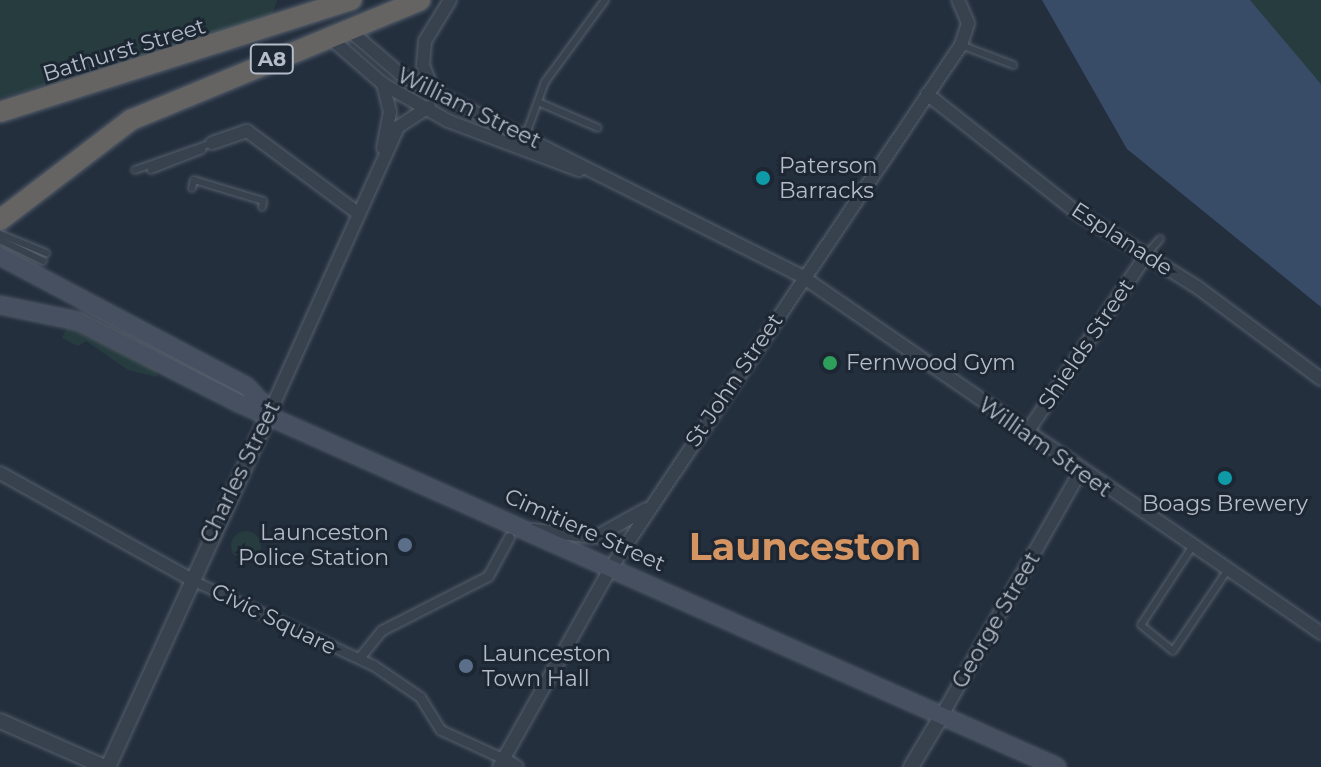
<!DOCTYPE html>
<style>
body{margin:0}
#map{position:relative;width:1321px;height:767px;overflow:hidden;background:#242f3e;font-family:Montserrat,sans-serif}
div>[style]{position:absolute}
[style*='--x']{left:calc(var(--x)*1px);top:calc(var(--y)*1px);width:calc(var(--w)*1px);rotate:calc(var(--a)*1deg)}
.green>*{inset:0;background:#263c3f}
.round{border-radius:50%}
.water>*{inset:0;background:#394c67}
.roads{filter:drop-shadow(0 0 2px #565f6c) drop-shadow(0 0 2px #565f6c)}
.service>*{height:6px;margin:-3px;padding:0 3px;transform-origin:3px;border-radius:3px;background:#38414e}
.pedestrian>*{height:9px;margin:-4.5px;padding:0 4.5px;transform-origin:4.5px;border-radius:4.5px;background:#38414e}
.minor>*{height:12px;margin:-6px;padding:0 6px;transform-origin:6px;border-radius:6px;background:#38414e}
.tertiary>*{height:14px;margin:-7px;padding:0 7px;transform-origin:7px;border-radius:7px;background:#38414e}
.secondary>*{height:16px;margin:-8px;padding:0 8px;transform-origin:8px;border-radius:8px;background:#465061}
.trunk>*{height:20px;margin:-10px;padding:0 10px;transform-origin:10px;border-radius:10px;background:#656462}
.dots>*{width:22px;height:22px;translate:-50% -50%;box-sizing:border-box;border:4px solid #1d2633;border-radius:50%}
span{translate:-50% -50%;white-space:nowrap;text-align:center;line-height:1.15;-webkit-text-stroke:6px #1d2633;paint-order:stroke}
.shield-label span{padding:2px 6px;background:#1d2633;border:2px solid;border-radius:6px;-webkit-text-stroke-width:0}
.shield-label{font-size:20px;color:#b4bcc9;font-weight:700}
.street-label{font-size:22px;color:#b4bcc9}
.poi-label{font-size:22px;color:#b4bcc9}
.left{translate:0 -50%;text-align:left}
.right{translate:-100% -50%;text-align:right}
.town-label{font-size:38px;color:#d59563;font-weight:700}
</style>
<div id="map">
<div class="green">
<div style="clip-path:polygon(0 0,277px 0,270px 21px,0 98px)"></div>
<div style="clip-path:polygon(1250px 0,1321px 0,1321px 84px,1256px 13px)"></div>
<div style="clip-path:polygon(67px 327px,157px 371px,157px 377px,128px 370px,86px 341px,78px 346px,62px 338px)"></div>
<div class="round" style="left:231px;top:531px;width:30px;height:30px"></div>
</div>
<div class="water">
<div style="clip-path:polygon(1042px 0,1250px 0,1321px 84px,1321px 307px,1127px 149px)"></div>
</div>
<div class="roads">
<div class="service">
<div style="--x:961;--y:45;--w:56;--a:21"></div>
<div style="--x:538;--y:102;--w:65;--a:23.4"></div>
<div style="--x:525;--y:137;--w:59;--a:-70"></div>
<div style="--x:545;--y:82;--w:102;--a:-53.8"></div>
<div style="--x:135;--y:170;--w:82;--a:-19.3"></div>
<div style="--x:151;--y:170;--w:55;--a:-21.4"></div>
<div style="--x:192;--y:188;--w:8;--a:-76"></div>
<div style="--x:194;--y:180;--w:72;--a:16.9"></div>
<div style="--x:263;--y:201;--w:6;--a:99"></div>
<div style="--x:0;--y:234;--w:50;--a:22.4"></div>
<div style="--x:0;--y:240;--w:48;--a:26"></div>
<div style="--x:1147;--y:254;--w:20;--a:-49"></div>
<div style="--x:1192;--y:547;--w:93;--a:123.2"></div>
<div style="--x:1141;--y:625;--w:41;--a:39.1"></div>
<div style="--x:1173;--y:651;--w:97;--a:-56"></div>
</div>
<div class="pedestrian">
<div style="--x:192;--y:580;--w:200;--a:25.2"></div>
<div style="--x:373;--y:665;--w:57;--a:34.2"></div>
<div style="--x:420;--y:697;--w:39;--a:58"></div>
<div style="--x:441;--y:730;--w:69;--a:24.7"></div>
<div style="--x:359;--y:658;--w:36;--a:-51"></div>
<div style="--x:382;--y:630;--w:119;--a:-27"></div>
<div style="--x:488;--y:576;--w:44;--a:-61.7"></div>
</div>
<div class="minor">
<div style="--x:349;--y:30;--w:72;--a:40.5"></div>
<div style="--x:404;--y:77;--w:446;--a:26.6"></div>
<div style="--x:803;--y:277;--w:629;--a:34.5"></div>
<div style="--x:329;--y:37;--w:72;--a:41"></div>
<div style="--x:383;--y:84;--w:75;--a:29.6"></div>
<div style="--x:448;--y:121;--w:140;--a:20.5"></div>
<div style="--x:433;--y:90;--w:27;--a:-112"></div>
<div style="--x:423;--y:65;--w:24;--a:-85"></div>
<div style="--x:425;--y:41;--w:48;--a:-58.6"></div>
<div style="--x:927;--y:94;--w:189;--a:38.3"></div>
<div style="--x:1075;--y:211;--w:144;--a:31.9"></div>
<div style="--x:1197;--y:287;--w:154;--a:36.6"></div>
<div style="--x:212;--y:143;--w:37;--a:-19"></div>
<div style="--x:247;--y:131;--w:138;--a:36.5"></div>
<div style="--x:383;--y:148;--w:37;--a:-79"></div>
<div style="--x:390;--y:112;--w:29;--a:-104"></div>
<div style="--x:270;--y:412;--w:312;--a:-65.8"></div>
<div style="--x:398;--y:127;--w:37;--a:-33"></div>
<div style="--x:1026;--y:434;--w:217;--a:-56.1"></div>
<div style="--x:0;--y:473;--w:216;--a:29.1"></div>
<div style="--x:533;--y:530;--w:63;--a:6.3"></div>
<div style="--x:596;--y:537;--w:57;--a:-29.2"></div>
<div style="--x:942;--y:715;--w:279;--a:-60.4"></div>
<div style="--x:504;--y:759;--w:15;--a:32"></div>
<div style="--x:499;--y:767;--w:231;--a:-60.7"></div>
<div style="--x:612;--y:566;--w:627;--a:-56.18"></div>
<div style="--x:961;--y:45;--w:23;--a:-72"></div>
<div style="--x:968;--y:23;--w:25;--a:-113"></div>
</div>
<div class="tertiary">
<div style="--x:0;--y:721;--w:115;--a:23.7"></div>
<div style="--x:108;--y:767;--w:390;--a:-65.5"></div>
<div style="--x:911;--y:767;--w:61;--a:-59.2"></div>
</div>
<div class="secondary">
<div style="--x:0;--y:256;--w:278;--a:27.9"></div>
<div style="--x:246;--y:386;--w:34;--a:47"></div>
<div style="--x:0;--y:305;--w:80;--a:11.6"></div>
<div style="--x:78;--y:321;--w:181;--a:27"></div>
<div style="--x:239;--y:403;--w:895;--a:23.99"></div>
</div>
<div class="trunk">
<div style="--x:0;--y:112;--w:369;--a:-17.7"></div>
<div style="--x:0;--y:220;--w:165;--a:-37.4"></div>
<div style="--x:131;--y:120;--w:313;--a:-22.5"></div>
</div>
</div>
<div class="dots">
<div style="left:763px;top:178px;background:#0f9aa8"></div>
<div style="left:830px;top:363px;background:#2e9e5b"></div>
<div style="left:1225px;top:478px;background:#0f9aa8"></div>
<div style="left:405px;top:545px;background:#5c6f8a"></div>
<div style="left:466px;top:666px;background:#5c6f8a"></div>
</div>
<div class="shield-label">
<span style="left:272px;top:59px">A8</span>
</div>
<div class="street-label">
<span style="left:124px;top:50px;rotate:-17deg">Bathurst Street</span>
<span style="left:469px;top:108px;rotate:26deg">William Street</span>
<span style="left:1122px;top:239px;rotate:33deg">Esplanade</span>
<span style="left:1086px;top:344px;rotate:-56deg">Shields Street</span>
<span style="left:734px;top:380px;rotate:-56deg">St John Street</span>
<span style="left:1045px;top:447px;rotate:35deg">William Street</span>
<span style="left:240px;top:472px;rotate:-64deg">Charles Street</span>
<span style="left:585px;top:530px;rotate:24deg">Cimitiere Street</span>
<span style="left:274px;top:619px;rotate:26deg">Civic Square</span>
<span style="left:996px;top:620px;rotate:-60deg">George Street</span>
</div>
<div class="poi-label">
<span class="left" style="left:779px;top:178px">Paterson<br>Barracks</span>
<span class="left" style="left:846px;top:363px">Fernwood Gym</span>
<span style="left:1225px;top:504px">Boags Brewery</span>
<span class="right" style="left:389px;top:545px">Launceston<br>Police Station</span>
<span class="left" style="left:482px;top:666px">Launceston<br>Town Hall</span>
</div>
<div class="town-label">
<span style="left:805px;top:547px">Launceston</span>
</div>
</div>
